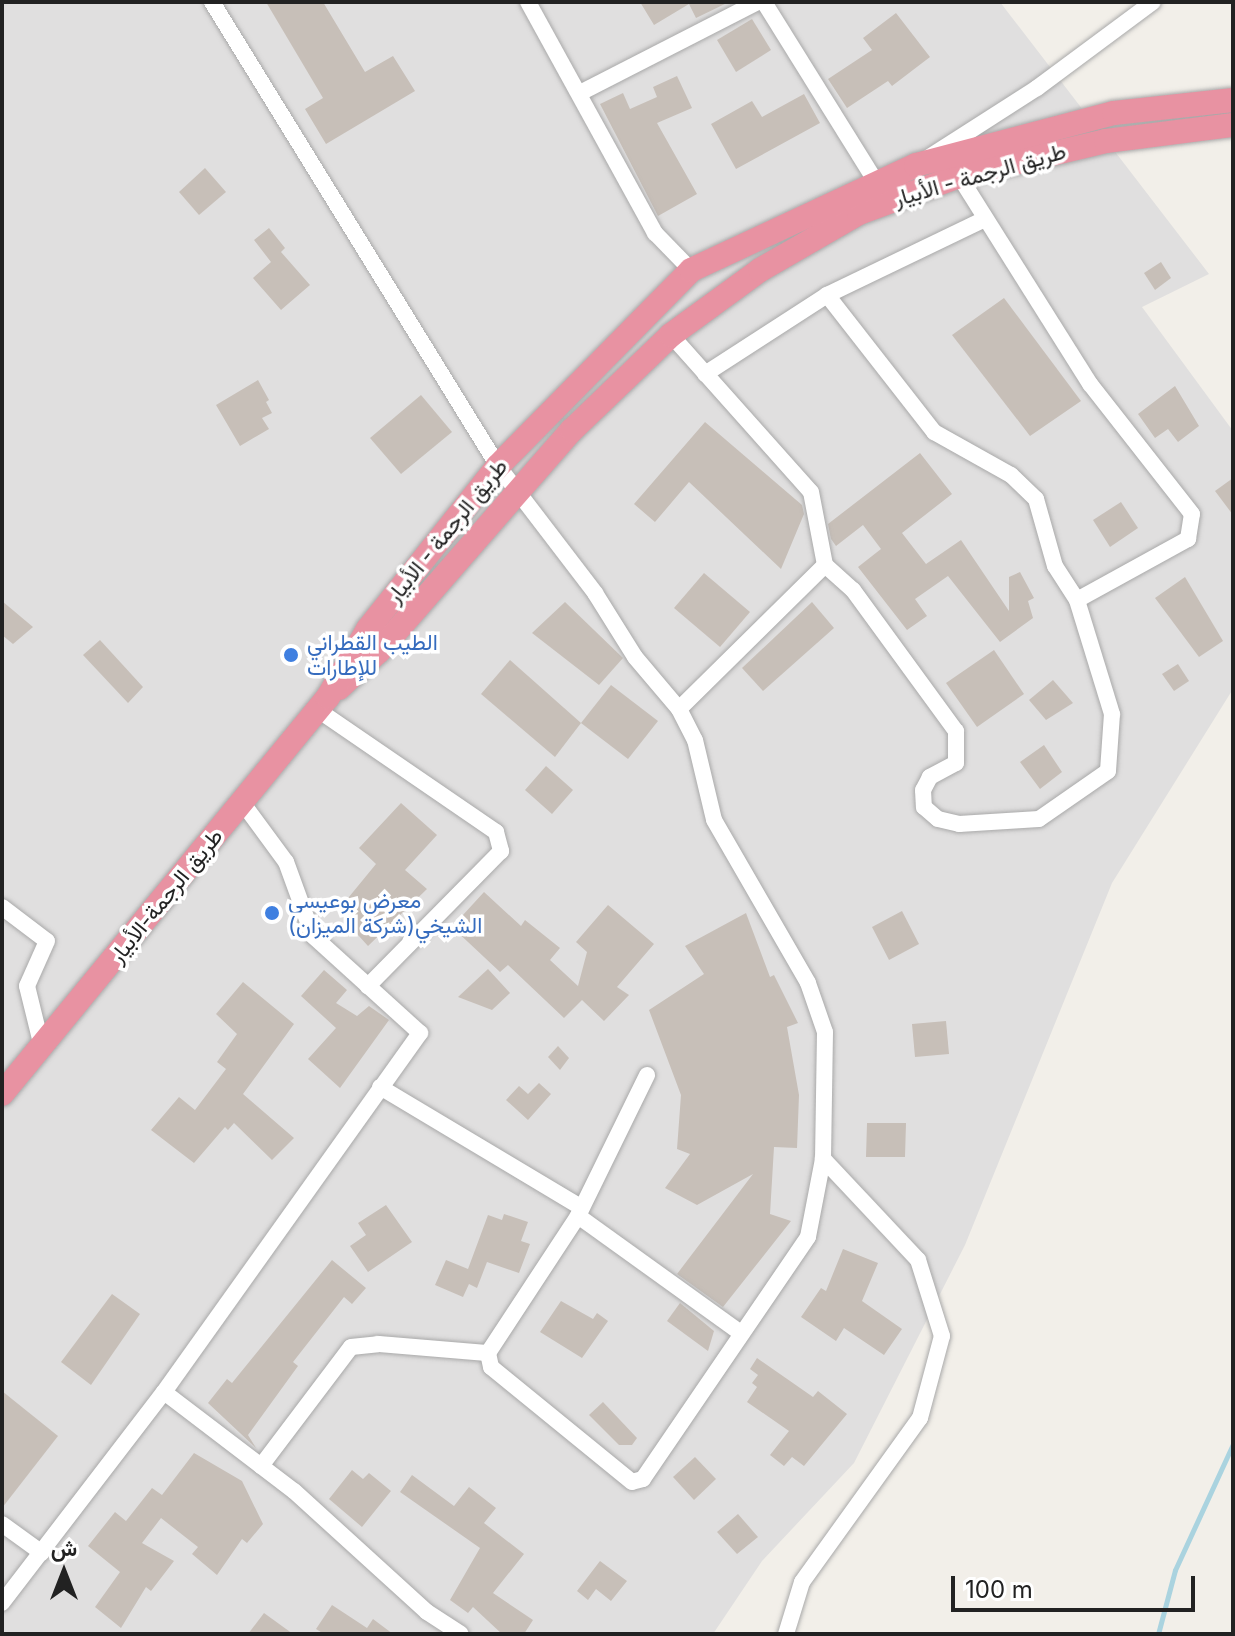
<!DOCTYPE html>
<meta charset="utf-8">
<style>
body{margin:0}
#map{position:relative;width:1235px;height:1636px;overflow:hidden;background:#f2efe9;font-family:Inter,Vazirmatn,sans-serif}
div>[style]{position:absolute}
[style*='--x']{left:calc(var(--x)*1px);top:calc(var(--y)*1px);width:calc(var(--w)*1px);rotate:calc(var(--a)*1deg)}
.residential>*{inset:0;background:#e0dfdf}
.stream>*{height:5px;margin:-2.5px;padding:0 2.5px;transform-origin:2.5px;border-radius:2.5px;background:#aad3df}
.building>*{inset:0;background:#c7bfb8}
.roads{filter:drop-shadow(0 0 2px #a9a9a9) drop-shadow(0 0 2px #a9a9a9)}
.minor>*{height:16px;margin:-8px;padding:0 8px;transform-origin:8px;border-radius:8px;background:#fff}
.highway>*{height:24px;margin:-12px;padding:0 12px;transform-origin:12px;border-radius:12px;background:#e892a2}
.dots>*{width:22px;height:22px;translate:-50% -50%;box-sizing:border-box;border:4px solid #fff;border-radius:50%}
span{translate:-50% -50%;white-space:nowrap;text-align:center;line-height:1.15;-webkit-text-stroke:7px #fff;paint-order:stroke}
.street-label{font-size:22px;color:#222}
.shop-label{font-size:22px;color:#366cbe}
.left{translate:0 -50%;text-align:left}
.frame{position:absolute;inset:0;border:4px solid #222;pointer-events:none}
.north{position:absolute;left:24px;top:1532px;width:80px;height:80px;-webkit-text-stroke:6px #fff;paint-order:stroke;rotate:0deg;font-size:22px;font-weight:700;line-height:32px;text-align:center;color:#222}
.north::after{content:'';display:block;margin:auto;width:28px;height:36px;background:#222;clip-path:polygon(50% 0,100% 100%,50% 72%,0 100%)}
.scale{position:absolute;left:951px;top:1576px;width:244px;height:36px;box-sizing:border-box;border:4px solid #222;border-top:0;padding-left:10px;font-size:24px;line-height:28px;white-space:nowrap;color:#222;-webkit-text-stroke:6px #fff;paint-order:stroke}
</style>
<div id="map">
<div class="residential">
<div style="clip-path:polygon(2px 2px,1000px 2px,1209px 274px,1142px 307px,1233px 431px,1233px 689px,1112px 883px,965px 1245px,854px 1463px,762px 1561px,713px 1634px,2px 1634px)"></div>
</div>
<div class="stream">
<div style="--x:1158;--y:1634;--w:66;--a:-75.1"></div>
<div style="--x:1175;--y:1570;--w:139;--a:-65.3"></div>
</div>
<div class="building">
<div style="clip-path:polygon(266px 2px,323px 2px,365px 72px,393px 56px,415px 91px,326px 144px,305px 109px,323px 98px)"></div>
<div style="clip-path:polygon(640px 2px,729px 2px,696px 18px,689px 4px,654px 25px)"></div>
<div style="clip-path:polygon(896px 13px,930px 57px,892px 86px,888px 81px,847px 108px,828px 79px,872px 50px,863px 38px)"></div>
<div style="clip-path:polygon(752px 19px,771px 50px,736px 72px,717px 40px)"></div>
<div style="clip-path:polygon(677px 76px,692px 108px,657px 123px,697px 194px,658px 216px,600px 104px,623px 93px,630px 109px,657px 97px,653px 87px)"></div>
<div style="clip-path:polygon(804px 94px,820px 123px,736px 169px,711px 124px,752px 101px,762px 117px)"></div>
<div style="clip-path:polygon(205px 168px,226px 192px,199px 215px,179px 192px)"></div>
<div style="clip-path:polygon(269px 228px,285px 248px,281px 252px,310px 285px,281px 310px,253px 278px,271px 262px,254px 240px)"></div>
<div style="clip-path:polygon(1161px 262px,1171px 278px,1155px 290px,1144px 273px)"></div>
<div style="clip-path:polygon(1004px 298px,1081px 401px,1030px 436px,952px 335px)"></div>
<div style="clip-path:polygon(258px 380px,269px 400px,266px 402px,272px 413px,262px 418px,269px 429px,240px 446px,216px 405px)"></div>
<div style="clip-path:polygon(1175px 386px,1199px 426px,1178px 442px,1168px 429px,1155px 438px,1138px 414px)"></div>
<div style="clip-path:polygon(421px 395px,452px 432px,401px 474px,370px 438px)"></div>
<div style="clip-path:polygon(705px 422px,802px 505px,804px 514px,781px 569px,689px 482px,655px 522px,634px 504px)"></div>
<div style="clip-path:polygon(920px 453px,952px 494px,902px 533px,926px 564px,961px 540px,1009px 611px,1009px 577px,1020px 572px,1034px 598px,1028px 601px,1033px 618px,1000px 642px,948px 576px,915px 599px,927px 616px,907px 630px,858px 567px,881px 549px,863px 525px,836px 546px,831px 539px,828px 524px)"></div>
<div style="clip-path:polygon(1233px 478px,1233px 515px,1215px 491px)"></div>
<div style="clip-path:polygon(1121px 502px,1138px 528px,1110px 547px,1093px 520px)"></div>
<div style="clip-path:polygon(704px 573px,750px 612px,720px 647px,674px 608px)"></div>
<div style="clip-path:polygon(1185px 577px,1223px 641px,1199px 657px,1155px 598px)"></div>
<div style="clip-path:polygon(2px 601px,33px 627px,13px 644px,2px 635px)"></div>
<div style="clip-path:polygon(565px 602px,623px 658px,599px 685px,532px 633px)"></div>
<div style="clip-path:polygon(812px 602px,834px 628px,763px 691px,742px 668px)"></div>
<div style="clip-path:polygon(100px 640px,143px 687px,128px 703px,83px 655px)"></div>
<div style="clip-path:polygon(994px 650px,1024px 694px,977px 727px,946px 683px)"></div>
<div style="clip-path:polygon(510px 660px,581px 723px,555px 757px,481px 694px)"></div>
<div style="clip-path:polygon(1178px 664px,1189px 681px,1174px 691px,1162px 674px)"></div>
<div style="clip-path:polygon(1053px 680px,1073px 703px,1046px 720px,1029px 700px)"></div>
<div style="clip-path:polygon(611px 685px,658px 721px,628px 759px,581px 723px)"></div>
<div style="clip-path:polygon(1044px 745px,1062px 772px,1040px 789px,1020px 762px)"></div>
<div style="clip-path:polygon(546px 766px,573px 790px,552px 814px,525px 790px)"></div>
<div style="clip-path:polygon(401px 803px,437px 835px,405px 870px,427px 889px,368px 946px,348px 924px,344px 903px,376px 864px,359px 848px)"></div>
<div style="clip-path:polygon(484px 892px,521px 926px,525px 920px,560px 948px,550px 960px,578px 986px,587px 952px,576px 942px,608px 905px,654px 944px,617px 987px,629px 995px,604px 1021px,582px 1000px,564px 1018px,508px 965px,500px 972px,452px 927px)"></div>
<div style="clip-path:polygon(902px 911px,919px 944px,889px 960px,872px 927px)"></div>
<div style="clip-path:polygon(746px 913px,770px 977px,774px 975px,798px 1023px,787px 1027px,799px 1095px,797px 1148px,774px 1147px,770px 1214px,791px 1221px,723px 1307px,677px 1274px,753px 1174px,697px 1205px,665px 1188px,690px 1154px,677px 1149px,681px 1095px,649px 1010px,704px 974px,685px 946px)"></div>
<div style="clip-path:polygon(488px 969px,510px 993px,492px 1010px,458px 997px)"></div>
<div style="clip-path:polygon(324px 970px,347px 990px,336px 1003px,357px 1016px,369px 1006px,389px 1020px,340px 1088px,308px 1059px,336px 1028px,301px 996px)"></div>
<div style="clip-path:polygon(243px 982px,294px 1024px,243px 1094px,294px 1138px,272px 1160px,234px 1123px,228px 1130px,225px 1127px,194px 1163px,151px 1130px,179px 1097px,195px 1110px,226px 1069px,217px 1062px,237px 1034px,216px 1014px)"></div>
<div style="clip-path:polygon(946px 1021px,949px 1054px,915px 1057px,912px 1024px)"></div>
<div style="clip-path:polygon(558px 1046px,569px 1058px,560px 1070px,548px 1057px)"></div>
<div style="clip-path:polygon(539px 1083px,551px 1094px,528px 1120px,506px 1100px,519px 1086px,528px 1094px)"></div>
<div style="clip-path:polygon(867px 1123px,906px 1123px,905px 1157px,866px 1157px)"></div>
<div style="clip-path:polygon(386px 1205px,412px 1242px,368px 1272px,350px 1246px,366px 1235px,358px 1223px)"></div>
<div style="clip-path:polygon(504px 1214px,528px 1222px,521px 1241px,530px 1244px,519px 1273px,487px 1262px,477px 1288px,469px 1284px,463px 1297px,435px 1285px,446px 1260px,468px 1269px,488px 1215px,502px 1220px)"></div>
<div style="clip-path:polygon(843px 1249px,878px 1263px,862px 1301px,902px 1329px,884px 1355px,844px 1328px,836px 1341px,801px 1317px,821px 1288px,826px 1291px)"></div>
<div style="clip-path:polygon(332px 1260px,366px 1288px,352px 1304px,344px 1297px,293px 1362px,298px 1366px,248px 1435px,256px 1448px,208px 1403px,227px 1379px,232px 1383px)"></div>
<div style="clip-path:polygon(112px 1294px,140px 1314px,91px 1385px,61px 1362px)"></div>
<div style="clip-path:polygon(561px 1301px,593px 1319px,597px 1313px,608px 1321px,582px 1358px,540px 1332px)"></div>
<div style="clip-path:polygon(680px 1303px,714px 1331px,708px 1351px,667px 1321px)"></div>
<div style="clip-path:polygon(757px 1358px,813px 1397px,818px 1391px,847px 1414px,804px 1466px,792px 1457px,784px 1466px,770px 1455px,789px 1431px,747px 1402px,757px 1387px,752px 1383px,758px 1375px,750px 1369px)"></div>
<div style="clip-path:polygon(2px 1391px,58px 1436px,2px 1508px)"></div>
<div style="clip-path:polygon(603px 1402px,637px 1438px,632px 1445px,619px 1445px,589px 1415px)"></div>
<div style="clip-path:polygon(194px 1453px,242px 1481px,263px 1524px,247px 1543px,242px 1539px,217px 1575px,192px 1554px,198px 1547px,161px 1518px,142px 1543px,174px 1561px,151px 1591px,146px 1587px,121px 1628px,95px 1607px,120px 1572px,88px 1546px,115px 1512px,126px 1521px,152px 1488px,162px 1495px)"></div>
<div style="clip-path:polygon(695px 1457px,716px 1479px,694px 1500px,673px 1477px)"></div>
<div style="clip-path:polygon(352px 1470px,363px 1479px,369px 1473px,391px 1491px,362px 1527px,329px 1499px)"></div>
<div style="clip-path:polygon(412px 1475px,454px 1506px,469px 1487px,496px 1508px,484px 1523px,524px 1554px,493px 1593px,533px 1620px,524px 1634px,502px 1634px,473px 1607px,468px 1613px,450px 1600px,480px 1548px,400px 1492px)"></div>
<div style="clip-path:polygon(738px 1514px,758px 1537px,737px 1554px,717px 1532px)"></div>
<div style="clip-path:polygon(600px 1561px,627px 1581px,611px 1601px,596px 1589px,588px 1600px,577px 1591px)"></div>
<div style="clip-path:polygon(332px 1605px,367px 1628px,373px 1619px,393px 1634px,324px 1634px,316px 1629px)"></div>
<div style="clip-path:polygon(264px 1613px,293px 1634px,248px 1634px)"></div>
</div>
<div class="roads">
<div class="minor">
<div style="--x:212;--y:2;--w:545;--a:58.35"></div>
<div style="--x:498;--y:466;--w:160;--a:52.6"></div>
<div style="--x:595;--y:593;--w:75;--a:58"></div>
<div style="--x:635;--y:657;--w:68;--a:49.8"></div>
<div style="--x:679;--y:709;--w:35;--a:63"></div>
<div style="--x:695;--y:740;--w:82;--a:76.6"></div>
<div style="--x:714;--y:820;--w:188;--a:60"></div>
<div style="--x:808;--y:983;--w:52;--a:70.9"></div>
<div style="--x:825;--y:1032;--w:127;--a:90.9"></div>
<div style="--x:823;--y:1159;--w:79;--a:100.9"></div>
<div style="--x:808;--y:1237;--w:293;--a:124.3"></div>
<div style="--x:643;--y:1479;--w:11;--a:165"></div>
<div style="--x:632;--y:1482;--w:182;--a:-140.8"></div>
<div style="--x:491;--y:1367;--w:14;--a:-102"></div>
<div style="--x:488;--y:1353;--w:164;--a:-56.7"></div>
<div style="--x:578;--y:1216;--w:157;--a:-63.9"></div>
<div style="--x:528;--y:2;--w:264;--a:61.2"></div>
<div style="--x:655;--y:233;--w:52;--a:45.8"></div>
<div style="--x:764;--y:2;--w:212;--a:58.1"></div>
<div style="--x:580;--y:93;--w:200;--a:-27.1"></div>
<div style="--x:931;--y:156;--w:126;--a:-32.7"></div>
<div style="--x:1037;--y:88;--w:144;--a:-36.6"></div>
<div style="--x:827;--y:295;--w:174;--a:52"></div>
<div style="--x:934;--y:432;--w:88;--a:29.2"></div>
<div style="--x:1011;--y:475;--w:35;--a:44"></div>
<div style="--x:1036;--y:499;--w:70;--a:74.2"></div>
<div style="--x:1055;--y:566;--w:40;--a:57.1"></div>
<div style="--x:1077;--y:600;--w:127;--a:-28.8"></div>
<div style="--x:1188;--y:539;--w:25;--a:-81"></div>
<div style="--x:1192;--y:514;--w:165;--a:-128.1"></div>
<div style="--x:1090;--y:384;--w:246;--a:-122.2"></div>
<div style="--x:671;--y:335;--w:210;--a:48.3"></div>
<div style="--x:811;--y:492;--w:74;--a:79.1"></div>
<div style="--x:825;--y:565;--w:205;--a:135.4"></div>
<div style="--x:705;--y:374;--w:145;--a:-32.9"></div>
<div style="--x:827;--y:295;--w:173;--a:-25.7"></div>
<div style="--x:825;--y:565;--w:38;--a:42"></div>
<div style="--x:853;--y:590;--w:175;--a:53.9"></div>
<div style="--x:956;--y:731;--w:32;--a:90"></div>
<div style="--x:956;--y:763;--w:30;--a:152"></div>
<div style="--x:930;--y:777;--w:15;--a:118"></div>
<div style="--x:923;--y:790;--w:17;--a:87"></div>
<div style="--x:924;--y:807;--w:18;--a:41"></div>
<div style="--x:938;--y:819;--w:22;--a:13"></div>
<div style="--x:959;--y:824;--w:80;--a:-3.6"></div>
<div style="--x:1039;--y:819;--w:84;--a:-34.8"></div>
<div style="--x:1108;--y:771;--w:57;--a:-86"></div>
<div style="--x:1112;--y:714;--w:119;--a:-107.1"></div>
<div style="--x:318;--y:710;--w:216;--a:34.4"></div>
<div style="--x:496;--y:832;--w:20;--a:75"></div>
<div style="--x:501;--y:851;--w:190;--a:134.6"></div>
<div style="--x:2;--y:907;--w:56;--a:37.1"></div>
<div style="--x:47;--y:941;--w:49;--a:114"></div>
<div style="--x:27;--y:986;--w:63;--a:76.2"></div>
<div style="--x:380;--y:1087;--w:235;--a:30.9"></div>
<div style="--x:578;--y:1216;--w:201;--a:35.7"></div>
<div style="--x:164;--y:1392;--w:163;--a:37.3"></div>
<div style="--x:294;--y:1491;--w:180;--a:42.3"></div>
<div style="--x:427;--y:1612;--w:40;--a:32.9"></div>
<div style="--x:261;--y:1466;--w:149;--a:-52.9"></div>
<div style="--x:351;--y:1347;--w:27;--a:-6"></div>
<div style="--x:378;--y:1344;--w:110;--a:4.7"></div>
<div style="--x:2;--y:1524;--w:49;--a:35.9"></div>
<div style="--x:2;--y:1603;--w:266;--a:-52.5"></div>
<div style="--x:164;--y:1392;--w:441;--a:-54.5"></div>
<div style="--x:420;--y:1033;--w:144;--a:-137.8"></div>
<div style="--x:313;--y:936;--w:79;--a:-110"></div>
<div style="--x:286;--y:862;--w:74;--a:-126.3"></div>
<div style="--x:786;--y:1634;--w:54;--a:-72.9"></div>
<div style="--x:802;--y:1582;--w:202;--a:-54.3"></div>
<div style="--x:920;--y:1418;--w:85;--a:-75"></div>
<div style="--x:942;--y:1336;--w:80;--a:-107.5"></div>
<div style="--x:918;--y:1260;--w:139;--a:-133.2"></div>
</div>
<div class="highway">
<div style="--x:339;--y:688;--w:54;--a:-42.8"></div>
<div style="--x:379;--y:651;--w:293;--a:-48.9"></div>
<div style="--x:572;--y:430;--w:137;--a:-43.8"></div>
<div style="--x:671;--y:335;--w:110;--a:-36.1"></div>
<div style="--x:760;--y:270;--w:114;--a:-29.9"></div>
<div style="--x:859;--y:213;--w:107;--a:-20.3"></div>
<div style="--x:959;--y:176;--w:151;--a:-13.4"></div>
<div style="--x:1106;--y:141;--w:128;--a:-7.2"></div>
<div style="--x:2;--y:1094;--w:514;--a:-50.61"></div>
<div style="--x:328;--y:697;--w:79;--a:-59.5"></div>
<div style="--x:368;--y:629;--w:208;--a:-51.4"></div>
<div style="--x:498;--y:466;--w:275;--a:-45.4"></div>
<div style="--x:691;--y:270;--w:248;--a:-25"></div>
<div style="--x:916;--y:165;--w:205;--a:-14.7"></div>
<div style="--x:1114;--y:113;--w:120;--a:-6.2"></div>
</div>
</div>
<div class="dots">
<div style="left:291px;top:655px;background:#3f7fe0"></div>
<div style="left:272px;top:913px;background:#3f7fe0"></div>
</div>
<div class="street-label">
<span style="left:980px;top:175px;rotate:-16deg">طريق الرجمة - الأبيار</span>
<span style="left:447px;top:531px;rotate:-51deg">طريق الرجمة - الأبيار</span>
<span style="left:166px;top:896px;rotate:-51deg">طريق الرجمة-الأبيار</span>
</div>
<div class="shop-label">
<span class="left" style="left:307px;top:655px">الطيب القطراني<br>للإطارات</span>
<span class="left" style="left:288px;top:913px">معرض بوعيسى<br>الشيخي(شركة الميزان)</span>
</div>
<div class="frame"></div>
<div class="north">ش</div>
<div class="scale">100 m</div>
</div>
